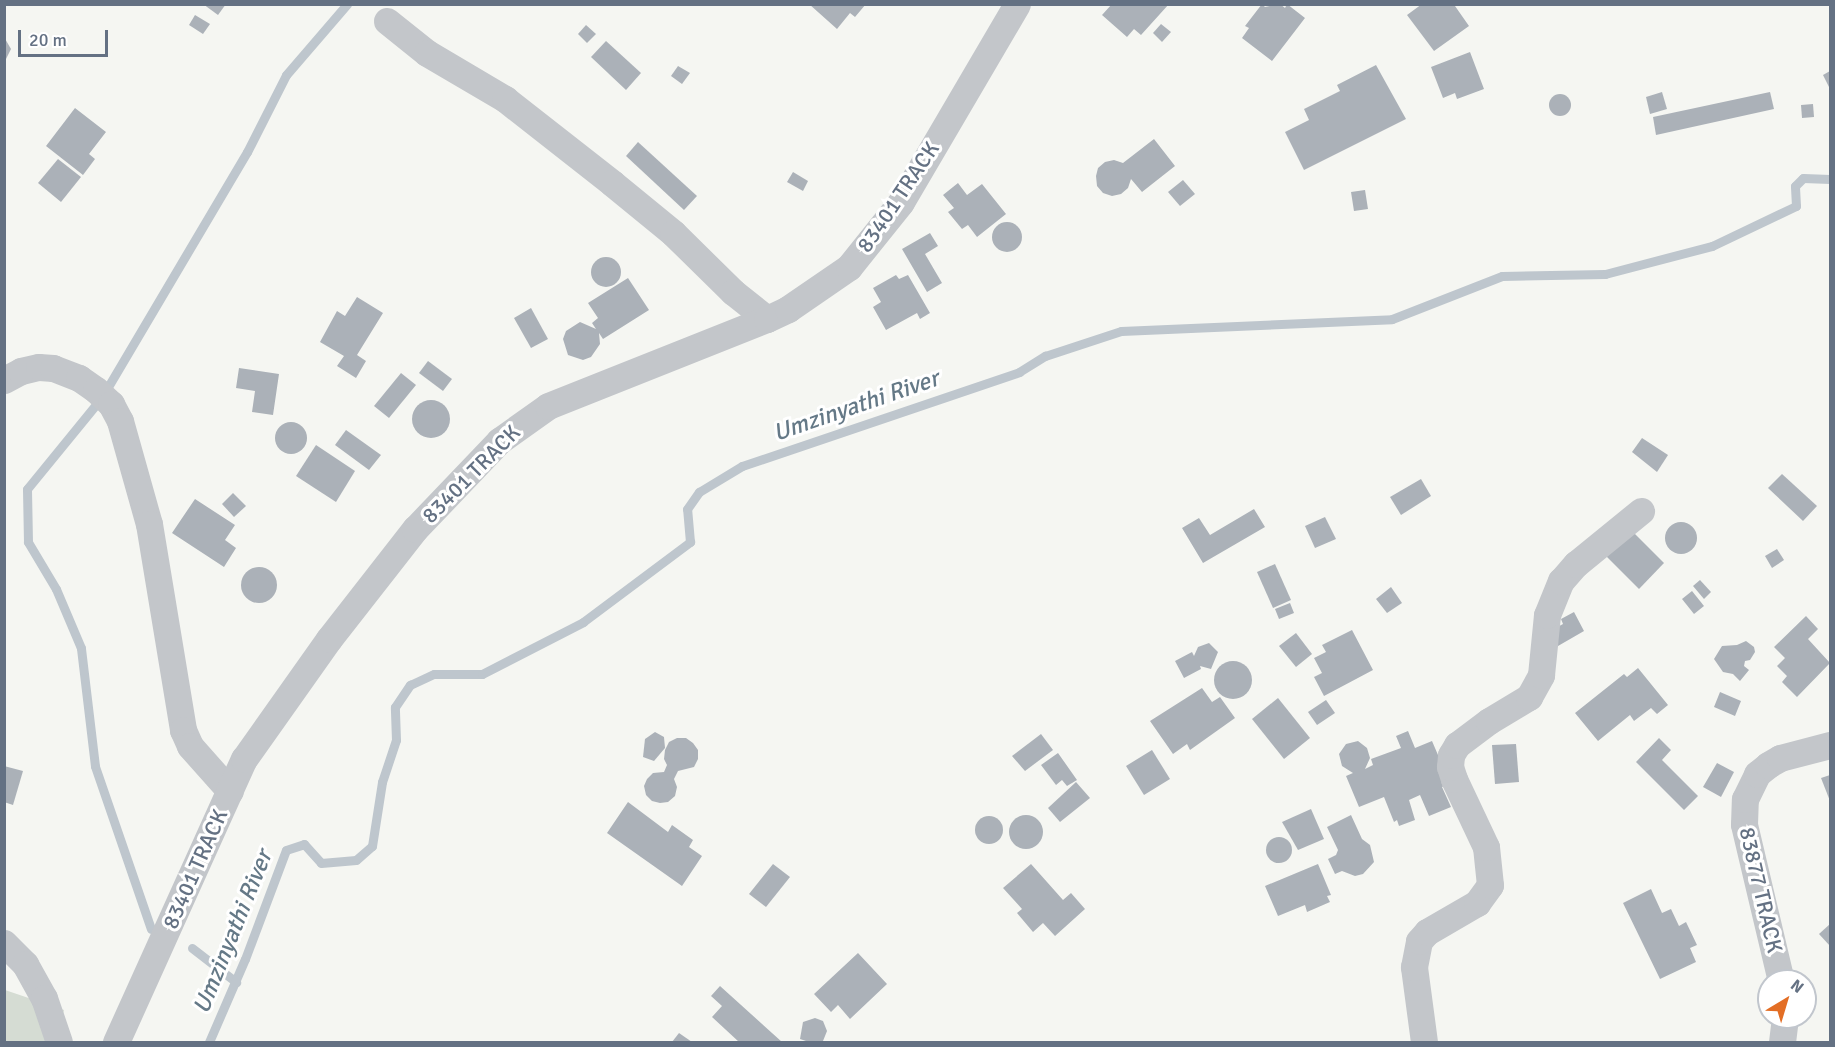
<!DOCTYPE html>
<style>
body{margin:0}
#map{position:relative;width:1835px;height:1047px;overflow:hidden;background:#f5f6f2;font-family:Signika,sans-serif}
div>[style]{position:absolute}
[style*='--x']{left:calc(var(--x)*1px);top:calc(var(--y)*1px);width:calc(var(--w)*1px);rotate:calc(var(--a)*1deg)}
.green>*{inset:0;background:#d5dcd3}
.stream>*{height:9px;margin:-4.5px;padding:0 4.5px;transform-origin:4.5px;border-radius:4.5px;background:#bec6cd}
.building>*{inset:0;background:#abb1b8}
.round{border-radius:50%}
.minor>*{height:27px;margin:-13.5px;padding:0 13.5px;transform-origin:13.5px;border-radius:13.5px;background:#c3c6ca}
span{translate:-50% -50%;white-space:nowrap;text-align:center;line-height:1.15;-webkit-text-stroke:6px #fff;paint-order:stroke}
.street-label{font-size:22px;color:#647183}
.water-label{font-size:24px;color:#657987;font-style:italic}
.frame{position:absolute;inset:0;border:6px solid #647183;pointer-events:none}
.north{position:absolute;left:1757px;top:969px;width:60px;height:60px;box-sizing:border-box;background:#fff;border:2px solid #c1c6cd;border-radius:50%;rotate:38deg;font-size:16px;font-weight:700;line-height:24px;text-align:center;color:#647183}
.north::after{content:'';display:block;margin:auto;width:21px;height:27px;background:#e36e25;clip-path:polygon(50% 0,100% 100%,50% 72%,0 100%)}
.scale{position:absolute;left:18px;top:30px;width:90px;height:27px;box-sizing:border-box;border:3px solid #647183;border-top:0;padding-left:8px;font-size:18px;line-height:21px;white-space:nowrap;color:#647183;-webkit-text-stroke:4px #fff;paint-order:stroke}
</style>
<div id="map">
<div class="green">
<div style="clip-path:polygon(5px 990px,64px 1010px,56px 1042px,5px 1042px)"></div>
</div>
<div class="stream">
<div style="--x:151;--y:929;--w:172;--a:-109"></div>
<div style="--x:95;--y:766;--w:119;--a:-96.8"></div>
<div style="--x:81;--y:648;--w:64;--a:-113"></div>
<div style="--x:56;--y:589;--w:55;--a:-120.8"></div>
<div style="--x:28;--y:542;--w:53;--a:-91.1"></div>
<div style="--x:27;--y:489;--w:119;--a:-50.8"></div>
<div style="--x:102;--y:397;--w:285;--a:-59.4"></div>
<div style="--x:247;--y:152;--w:86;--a:-63.1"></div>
<div style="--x:286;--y:75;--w:94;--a:-49.3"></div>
<div style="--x:192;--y:948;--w:56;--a:37.7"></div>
<div style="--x:209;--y:1042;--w:90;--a:-66.6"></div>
<div style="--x:245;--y:959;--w:116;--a:-69.4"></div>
<div style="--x:286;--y:850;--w:19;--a:-18"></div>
<div style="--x:304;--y:844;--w:25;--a:48"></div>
<div style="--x:321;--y:863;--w:35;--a:-5"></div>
<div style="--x:356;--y:860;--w:21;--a:-41"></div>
<div style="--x:372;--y:846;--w:65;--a:-81.1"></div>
<div style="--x:382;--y:782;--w:44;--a:-71.6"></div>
<div style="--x:396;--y:740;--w:33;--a:-92"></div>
<div style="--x:395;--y:707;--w:27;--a:-56"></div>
<div style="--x:410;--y:685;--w:26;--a:-25"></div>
<div style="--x:434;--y:674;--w:48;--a:0"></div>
<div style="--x:482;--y:674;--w:114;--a:-27.2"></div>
<div style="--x:583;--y:622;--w:134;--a:-36.8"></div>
<div style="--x:690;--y:542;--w:33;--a:-95"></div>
<div style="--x:687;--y:509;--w:21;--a:-55"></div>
<div style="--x:699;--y:492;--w:50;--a:-31.2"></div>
<div style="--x:742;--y:466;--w:293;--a:-18.7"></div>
<div style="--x:1019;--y:372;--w:31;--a:-32"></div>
<div style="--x:1045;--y:356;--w:80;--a:-18.2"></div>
<div style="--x:1121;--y:331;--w:271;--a:-2.5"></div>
<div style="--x:1392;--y:319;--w:118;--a:-21.4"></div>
<div style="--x:1502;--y:276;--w:103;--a:-1.1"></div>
<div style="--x:1605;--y:274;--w:111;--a:-14.7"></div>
<div style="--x:1712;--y:246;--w:93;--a:-25.5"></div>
<div style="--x:1796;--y:206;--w:20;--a:-93"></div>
<div style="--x:1795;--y:186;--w:11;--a:-45"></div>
<div style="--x:1803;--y:178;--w:27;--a:2"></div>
</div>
<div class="building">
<div style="clip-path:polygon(203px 4px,226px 4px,218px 15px)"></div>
<div style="clip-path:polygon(809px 4px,866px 4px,855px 17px,850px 13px,837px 29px)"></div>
<div style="clip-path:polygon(1112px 4px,1169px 4px,1141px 35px,1134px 29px,1127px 37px,1102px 15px)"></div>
<div style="clip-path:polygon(1262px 4px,1265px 7px,1280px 4px,1285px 8px,1287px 4px,1305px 18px,1272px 61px,1242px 38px,1249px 28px,1245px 26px)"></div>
<div style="clip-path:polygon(1422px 4px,1457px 4px,1455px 6px,1469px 26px,1434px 51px,1407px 15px)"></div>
<div style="clip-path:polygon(195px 15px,210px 24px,203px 34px,189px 25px)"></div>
<div style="clip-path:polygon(1161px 24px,1171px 32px,1162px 42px,1153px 33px)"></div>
<div style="clip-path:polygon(586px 25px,596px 34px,587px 43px,578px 34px)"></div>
<div style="clip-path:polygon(4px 37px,11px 49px,4px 63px)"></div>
<div style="clip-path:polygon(606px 41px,641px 73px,626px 90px,591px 57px)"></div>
<div style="clip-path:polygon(1470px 52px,1484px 89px,1457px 99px,1455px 93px,1443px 98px,1431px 67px)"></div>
<div style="clip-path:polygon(1376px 65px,1406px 119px,1304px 170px,1285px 132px,1309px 120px,1304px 109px,1340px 91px,1337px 85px)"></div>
<div style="clip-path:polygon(678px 66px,690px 73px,682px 84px,671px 76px)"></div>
<div style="clip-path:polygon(1830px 71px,1830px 89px,1823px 75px)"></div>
<div style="clip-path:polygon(1662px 92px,1667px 109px,1650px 114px,1646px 97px)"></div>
<div style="clip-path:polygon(1770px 92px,1774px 109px,1656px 135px,1653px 117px)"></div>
<div class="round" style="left:1549px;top:94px;width:22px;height:22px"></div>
<div style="clip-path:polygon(1813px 104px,1814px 117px,1802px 118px,1801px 105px)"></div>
<div style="clip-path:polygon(75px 108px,106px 132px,89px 154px,95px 159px,83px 175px,46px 146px)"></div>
<div style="clip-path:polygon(1154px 139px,1175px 166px,1142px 192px,1131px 179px,1128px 188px,1121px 194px,1112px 196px,1103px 193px,1097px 186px,1096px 176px,1098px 168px,1105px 162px,1114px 160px,1123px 163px)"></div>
<div style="clip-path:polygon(638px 142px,697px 196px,684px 210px,626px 156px)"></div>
<div style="clip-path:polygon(58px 159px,81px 177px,61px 202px,38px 183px)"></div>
<div style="clip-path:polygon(793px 172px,808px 181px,803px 191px,787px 182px)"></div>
<div style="clip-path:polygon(1183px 180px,1195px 194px,1180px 206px,1168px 192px)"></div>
<div style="clip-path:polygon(958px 183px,967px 195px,982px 184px,1006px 214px,977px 237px,968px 225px,962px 229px,948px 212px,954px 208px,943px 195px)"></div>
<div style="clip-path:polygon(1365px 190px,1368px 209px,1354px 211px,1351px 192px)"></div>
<div class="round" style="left:992px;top:222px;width:30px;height:30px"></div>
<div style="clip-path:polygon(930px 233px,938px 246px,925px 254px,942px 283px,927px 292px,902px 249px)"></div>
<div class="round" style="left:591px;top:257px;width:30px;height:30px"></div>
<div style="clip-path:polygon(896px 275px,899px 279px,908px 275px,930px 313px,920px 319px,917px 313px,886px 330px,873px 307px,881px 302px,873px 288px)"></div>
<div style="clip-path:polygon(628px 278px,649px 310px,603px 339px,599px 333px,600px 344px,591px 357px,583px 360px,568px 355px,563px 339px,566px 331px,580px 322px,596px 329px,592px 323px,598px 318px,588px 303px)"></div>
<div style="clip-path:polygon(357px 297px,383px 313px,357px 355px,366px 361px,356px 378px,337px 366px,344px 356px,320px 342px,337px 311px,345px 316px)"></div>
<div style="clip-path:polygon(531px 308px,548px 339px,531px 348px,514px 318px)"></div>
<div style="clip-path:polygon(428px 361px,452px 379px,443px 391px,419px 373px)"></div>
<div style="clip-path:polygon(239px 368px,279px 374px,273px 415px,252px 412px,255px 391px,236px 388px)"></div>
<div style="clip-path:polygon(401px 373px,416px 385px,389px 418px,374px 406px)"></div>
<div class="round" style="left:412px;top:400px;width:38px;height:38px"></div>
<div class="round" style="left:275px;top:422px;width:32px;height:32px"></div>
<div style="clip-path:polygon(346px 430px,381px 455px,369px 470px,335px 445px)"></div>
<div style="clip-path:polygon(1642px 438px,1668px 455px,1657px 472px,1632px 452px)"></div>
<div style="clip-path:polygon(316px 445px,355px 471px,336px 502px,296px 476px)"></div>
<div style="clip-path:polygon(1782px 474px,1817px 506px,1803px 521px,1768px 488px)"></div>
<div style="clip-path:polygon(1421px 479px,1431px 496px,1401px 515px,1390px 497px)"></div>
<div style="clip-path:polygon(233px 493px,246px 506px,234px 517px,222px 504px)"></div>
<div style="clip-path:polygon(195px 499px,235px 525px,225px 540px,236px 548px,224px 567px,172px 533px)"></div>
<div style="clip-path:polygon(1254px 509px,1265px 527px,1203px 563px,1182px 528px,1199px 518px,1210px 535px)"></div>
<div style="clip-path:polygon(1325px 517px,1336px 539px,1315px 548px,1305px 526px)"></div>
<div class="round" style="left:1665px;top:522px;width:32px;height:32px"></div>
<div style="clip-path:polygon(1630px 529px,1664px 563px,1639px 589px,1604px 554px)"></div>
<div style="clip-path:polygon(1777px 549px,1784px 560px,1772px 568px,1765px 556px)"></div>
<div style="clip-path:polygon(1275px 564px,1291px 600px,1273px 608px,1257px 572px)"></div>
<div class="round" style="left:241px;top:567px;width:36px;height:36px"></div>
<div style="clip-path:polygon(1700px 580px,1711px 592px,1704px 599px,1693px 586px)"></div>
<div style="clip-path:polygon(1391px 587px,1402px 603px,1387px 613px,1376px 599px)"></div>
<div style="clip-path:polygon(1692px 591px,1704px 606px,1694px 614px,1682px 599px)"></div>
<div style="clip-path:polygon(1290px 603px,1294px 613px,1279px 619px,1275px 609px)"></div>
<div style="clip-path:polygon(1574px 612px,1584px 631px,1558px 646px,1550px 631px,1563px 624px,1561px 619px)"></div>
<div style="clip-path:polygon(1806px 616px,1818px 629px,1808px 639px,1830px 663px,1797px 697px,1782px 682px,1787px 676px,1777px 666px,1785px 658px,1774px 647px)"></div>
<div style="clip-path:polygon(1352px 630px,1373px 670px,1324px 696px,1314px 677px,1322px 673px,1314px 658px,1326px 652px,1322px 645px)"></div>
<div style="clip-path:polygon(1296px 633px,1312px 654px,1296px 667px,1279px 646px)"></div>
<div style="clip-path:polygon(1746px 641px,1754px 647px,1755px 652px,1750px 660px,1745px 661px,1744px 666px,1749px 670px,1740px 681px,1733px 674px,1723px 672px,1714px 659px,1722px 646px,1737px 645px)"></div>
<div style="clip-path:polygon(1209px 643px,1218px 652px,1211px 669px,1200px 666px,1201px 669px,1184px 678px,1175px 661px,1192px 652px,1194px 656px,1198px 647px)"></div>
<div class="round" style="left:1214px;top:661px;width:38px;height:38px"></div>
<div style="clip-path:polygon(1638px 668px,1668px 705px,1657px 714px,1651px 708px,1634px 721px,1630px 715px,1598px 741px,1575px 713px,1624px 674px,1627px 677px)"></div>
<div style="clip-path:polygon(1202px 688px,1212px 702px,1220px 697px,1235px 718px,1190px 750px,1187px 744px,1173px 754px,1150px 721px)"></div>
<div style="clip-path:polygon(1720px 692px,1741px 701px,1735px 716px,1714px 707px)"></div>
<div style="clip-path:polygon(1278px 698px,1310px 738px,1284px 759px,1252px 719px)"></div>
<div style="clip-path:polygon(1326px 700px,1335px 713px,1317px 725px,1308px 712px)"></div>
<div style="clip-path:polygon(1408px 731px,1415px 748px,1432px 741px,1450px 783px,1442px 787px,1451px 807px,1429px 816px,1420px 795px,1409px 800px,1415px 820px,1399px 826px,1397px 820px,1394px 822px,1384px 797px,1359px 807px,1346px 776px,1353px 773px,1342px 766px,1339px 754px,1346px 744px,1358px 741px,1367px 748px,1370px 758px,1365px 769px,1373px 765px,1371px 759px,1401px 748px,1396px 736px)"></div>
<div style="clip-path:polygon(655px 732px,664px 737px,665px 748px,654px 761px,643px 757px,645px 739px)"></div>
<div style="clip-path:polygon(1041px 734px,1053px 750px,1025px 771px,1012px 756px)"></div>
<div style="clip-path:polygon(677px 738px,686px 738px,693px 743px,698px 750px,698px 759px,694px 767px,678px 771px,674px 779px,677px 787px,675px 796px,668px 802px,660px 803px,652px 801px,646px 795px,644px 786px,647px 779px,653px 773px,664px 772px,667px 765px,664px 759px,665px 750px,669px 742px)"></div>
<div style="clip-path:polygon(1659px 738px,1671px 750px,1662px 760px,1698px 796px,1684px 810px,1636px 762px)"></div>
<div style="clip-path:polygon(1516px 744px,1519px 782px,1495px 784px,1492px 745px)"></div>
<div style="clip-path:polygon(1152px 750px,1170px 779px,1144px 795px,1126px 766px)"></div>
<div style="clip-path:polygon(1058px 753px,1077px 780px,1067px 786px,1062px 780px,1056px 785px,1041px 765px)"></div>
<div style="clip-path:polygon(1717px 763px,1734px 772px,1721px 797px,1703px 787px)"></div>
<div style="clip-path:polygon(4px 766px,23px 771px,13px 805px,4px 802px)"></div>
<div style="clip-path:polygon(1830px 775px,1830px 801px,1821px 778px)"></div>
<div style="clip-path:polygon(1076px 782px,1090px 798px,1060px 822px,1048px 808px)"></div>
<div style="clip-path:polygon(628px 802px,668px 832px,672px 825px,693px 840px,689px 847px,702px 856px,682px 886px,607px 833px)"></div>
<div style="clip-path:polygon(1311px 809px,1324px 839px,1298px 850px,1282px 822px)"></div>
<div style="clip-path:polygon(1351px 815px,1362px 839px,1370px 845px,1374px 862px,1363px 874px,1355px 876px,1342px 871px,1335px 874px,1328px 859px,1336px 855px,1338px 850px,1327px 827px)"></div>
<div class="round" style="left:1009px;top:815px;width:34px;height:34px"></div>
<div class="round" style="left:975px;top:816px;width:28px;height:28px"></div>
<div class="round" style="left:1266px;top:837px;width:26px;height:26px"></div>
<div style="clip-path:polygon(773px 864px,790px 877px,766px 907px,749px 894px)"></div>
<div style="clip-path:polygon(1031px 864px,1063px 900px,1071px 893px,1085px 909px,1055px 936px,1043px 923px,1033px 932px,1017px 913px,1022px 909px,1003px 888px)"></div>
<div style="clip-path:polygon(1318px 864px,1331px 895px,1327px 896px,1330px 902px,1307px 912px,1305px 905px,1278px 916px,1265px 886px)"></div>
<div style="clip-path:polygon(1651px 889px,1662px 913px,1671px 909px,1679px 926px,1686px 922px,1697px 945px,1690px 948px,1696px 962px,1660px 979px,1623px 903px)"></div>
<div style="clip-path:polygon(1830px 924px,1830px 946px,1819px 934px)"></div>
<div style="clip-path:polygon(858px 953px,887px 984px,850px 1019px,838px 1005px,831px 1012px,814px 994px)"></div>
<div style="clip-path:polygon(720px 986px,782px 1042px,739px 1042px,712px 1017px,722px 1006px,711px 996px)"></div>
<div style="clip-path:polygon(815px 1018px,823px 1021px,827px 1031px,823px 1041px,809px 1042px,800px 1039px,803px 1022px)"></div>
<div style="clip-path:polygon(679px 1033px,692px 1042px,672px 1042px)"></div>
</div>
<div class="minor">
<div style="--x:387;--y:21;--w:51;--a:38.7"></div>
<div style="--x:427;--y:53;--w:91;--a:30.5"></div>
<div style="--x:505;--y:99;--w:136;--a:38.1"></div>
<div style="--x:612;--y:183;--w:79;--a:39.3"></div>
<div style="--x:673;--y:233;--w:84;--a:44.5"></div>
<div style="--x:733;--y:292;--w:43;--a:38.5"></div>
<div style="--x:4;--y:380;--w:19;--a:-28"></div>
<div style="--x:21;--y:371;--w:18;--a:-13"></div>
<div style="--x:39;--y:367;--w:14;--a:4"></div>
<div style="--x:53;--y:368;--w:28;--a:21"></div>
<div style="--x:79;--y:378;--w:21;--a:35"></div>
<div style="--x:96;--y:390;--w:21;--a:43"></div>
<div style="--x:111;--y:404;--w:19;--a:62"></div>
<div style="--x:120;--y:421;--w:107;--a:74.3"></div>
<div style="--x:149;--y:524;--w:209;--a:80.6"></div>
<div style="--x:183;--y:730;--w:17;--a:66"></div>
<div style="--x:190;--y:746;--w:60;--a:48.4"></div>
<div style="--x:4;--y:943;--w:30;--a:45"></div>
<div style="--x:25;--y:964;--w:39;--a:61"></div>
<div style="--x:44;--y:998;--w:46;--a:71.2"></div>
<div style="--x:1781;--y:981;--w:161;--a:-103.3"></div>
<div style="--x:1744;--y:824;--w:25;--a:-88"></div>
<div style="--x:1745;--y:799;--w:28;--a:-64"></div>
<div style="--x:1757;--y:774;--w:14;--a:-39"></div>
<div style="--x:1768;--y:765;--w:14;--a:-30"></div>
<div style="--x:1780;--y:758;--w:52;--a:-14.6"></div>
<div style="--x:116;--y:1042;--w:311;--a:-65.7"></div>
<div style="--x:244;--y:759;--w:147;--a:-54.7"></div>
<div style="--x:329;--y:639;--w:140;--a:-52"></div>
<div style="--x:415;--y:529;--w:122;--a:-46.3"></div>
<div style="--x:499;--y:441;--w:60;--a:-35.5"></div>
<div style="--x:548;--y:406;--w:236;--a:-21.7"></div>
<div style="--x:767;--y:319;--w:23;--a:-25"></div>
<div style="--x:788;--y:309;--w:74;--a:-34.5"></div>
<div style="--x:849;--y:267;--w:83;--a:-51.3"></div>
<div style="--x:901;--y:202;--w:229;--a:-59.6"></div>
<div style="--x:1424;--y:1042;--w:76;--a:-97.6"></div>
<div style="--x:1414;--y:967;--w:26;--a:-79"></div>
<div style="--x:1419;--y:941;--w:12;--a:-48"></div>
<div style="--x:1427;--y:932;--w:58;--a:-30.1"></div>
<div style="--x:1477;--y:903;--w:22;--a:-54"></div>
<div style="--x:1490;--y:885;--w:38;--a:-96"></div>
<div style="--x:1486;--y:847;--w:75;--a:-115.2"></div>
<div style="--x:1454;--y:779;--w:13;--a:-108"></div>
<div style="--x:1450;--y:767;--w:12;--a:-85"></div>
<div style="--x:1451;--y:755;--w:12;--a:-59"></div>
<div style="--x:1457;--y:745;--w:40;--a:-37"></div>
<div style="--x:1489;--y:721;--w:47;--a:-31"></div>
<div style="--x:1529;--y:697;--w:25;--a:-61"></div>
<div style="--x:1541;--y:675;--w:60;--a:-84.3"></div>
<div style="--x:1547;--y:615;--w:37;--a:-68"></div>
<div style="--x:1561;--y:581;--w:23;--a:-49"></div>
<div style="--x:1576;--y:564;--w:84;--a:-39.2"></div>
<div style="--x:1782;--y:1042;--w:25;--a:-83"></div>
</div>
<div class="street-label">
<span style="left:898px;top:197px;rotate:-56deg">83401 TRACK</span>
<span style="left:471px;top:474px;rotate:-45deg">83401 TRACK</span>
<span style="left:195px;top:869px;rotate:-66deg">83401 TRACK</span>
<span style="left:1761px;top:890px;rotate:77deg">83877 TRACK</span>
</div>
<div class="water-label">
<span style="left:856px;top:406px;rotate:-19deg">Umzinyathi River</span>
<span style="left:233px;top:932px;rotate:-68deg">Umzinyathi River</span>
</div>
<div class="frame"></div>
<div class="north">N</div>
<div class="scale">20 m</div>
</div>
